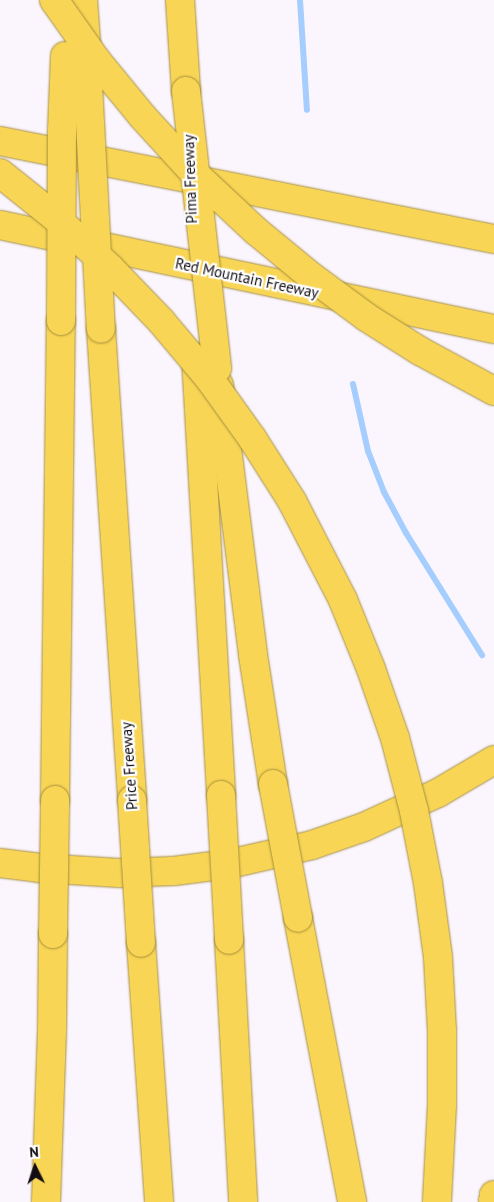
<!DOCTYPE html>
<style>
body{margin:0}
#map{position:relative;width:494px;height:1202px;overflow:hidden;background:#fbf6fe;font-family:"PT Sans",sans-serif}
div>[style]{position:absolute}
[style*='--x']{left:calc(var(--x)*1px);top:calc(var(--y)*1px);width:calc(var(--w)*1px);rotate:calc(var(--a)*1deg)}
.stream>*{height:6px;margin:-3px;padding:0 3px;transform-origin:3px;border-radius:3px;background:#a5cefe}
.roads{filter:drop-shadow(0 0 1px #a78f3d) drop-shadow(0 0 1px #a78f3d)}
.motorway>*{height:28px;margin:-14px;padding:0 14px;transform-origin:14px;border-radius:14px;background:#f8d554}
.bridges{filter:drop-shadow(0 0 1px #a78f3d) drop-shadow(0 0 1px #a78f3d)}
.motorway-bridge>*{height:28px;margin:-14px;padding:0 14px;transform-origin:14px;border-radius:14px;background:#f8d554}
span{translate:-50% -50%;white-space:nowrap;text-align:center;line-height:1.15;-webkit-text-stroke:4.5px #fff;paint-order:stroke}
.street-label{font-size:15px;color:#110d13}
.north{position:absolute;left:10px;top:1142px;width:50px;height:50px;-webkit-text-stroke:4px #fff;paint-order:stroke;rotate:356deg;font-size:14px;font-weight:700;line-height:20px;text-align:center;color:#110d13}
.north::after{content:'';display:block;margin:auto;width:18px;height:22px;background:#110d13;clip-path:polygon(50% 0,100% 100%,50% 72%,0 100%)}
</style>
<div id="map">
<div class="stream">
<div style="--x:300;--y:0;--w:110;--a:86.4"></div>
<div style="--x:353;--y:384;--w:69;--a:77.4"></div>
<div style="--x:368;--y:451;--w:44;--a:68.7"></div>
<div style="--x:384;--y:492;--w:47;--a:61.8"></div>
<div style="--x:406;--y:533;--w:144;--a:58.1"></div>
</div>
<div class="roads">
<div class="motorway">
<div style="--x:83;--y:0;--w:56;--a:85.9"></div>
<div style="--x:180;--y:0;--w:91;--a:86.2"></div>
<div style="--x:0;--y:141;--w:504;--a:11.22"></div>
<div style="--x:0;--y:225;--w:505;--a:11.89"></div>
<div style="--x:101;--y:329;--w:472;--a:86.2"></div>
<div style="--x:196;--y:358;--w:438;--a:86.7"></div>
<div style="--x:219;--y:385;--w:272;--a:82.8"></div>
<div style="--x:253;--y:655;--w:131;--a:81.2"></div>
<div style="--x:55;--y:800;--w:479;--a:-89.3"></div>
<div style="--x:0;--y:863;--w:39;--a:7"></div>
<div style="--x:39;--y:868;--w:80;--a:3.6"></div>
<div style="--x:119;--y:873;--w:55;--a:-2.1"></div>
<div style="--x:174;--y:871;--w:55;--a:-7.3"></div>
<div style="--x:229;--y:864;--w:85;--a:-12.9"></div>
<div style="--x:312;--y:845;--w:55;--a:-19.1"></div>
<div style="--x:364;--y:827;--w:81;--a:-24.7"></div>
<div style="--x:438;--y:793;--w:65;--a:-30.5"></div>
<div style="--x:298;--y:918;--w:289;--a:79.2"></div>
<div style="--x:229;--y:940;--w:262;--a:86.9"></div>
<div style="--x:141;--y:943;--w:260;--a:86"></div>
<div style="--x:46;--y:1202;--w:171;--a:-88"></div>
<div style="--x:52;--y:1031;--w:97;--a:-89.4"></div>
<div style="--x:493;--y:1202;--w:7;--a:-82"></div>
</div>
</div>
<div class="bridges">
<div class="motorway-bridge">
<div style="--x:54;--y:0;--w:75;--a:54.8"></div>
<div style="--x:97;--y:61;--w:72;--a:50.6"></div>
<div style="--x:143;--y:117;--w:80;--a:47.5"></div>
<div style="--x:197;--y:176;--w:81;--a:43"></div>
<div style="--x:256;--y:231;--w:72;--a:39.4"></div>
<div style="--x:312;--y:277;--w:67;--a:36.5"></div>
<div style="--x:366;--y:317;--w:64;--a:32.2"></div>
<div style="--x:420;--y:351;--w:84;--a:28.4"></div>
<div style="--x:87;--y:65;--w:264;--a:87"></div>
<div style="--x:186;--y:91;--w:279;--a:83.6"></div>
<div style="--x:0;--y:173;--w:70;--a:38.7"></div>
<div style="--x:55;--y:217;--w:75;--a:42.8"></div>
<div style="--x:110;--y:268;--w:74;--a:46.1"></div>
<div style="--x:161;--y:321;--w:75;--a:49.9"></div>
<div style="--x:209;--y:378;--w:74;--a:54.4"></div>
<div style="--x:252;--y:438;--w:75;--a:57.6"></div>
<div style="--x:292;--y:501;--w:111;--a:62.7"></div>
<div style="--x:343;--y:600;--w:74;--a:67.9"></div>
<div style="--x:371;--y:669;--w:73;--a:70.8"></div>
<div style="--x:395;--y:738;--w:75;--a:75.4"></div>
<div style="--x:414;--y:811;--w:73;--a:79"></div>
<div style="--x:428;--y:883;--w:75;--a:82.3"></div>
<div style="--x:438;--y:957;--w:73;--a:86.9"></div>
<div style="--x:442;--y:1030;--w:75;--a:90"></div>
<div style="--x:442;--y:1105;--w:97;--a:93"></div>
<div style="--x:61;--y:321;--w:190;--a:-89.7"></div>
<div style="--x:62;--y:131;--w:75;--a:-87.7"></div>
<div style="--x:273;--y:784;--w:136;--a:79.4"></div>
<div style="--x:221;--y:795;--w:145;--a:86.8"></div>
<div style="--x:132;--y:800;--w:143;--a:86.4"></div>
<div style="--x:53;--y:934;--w:134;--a:-89.1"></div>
</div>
</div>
<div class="street-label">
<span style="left:190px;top:179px;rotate:-92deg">Pima Freeway</span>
<span style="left:247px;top:278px;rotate:12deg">Red Mountain Freeway</span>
<span style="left:129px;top:766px;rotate:-94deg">Price Freeway</span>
</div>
<div class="north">N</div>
</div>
